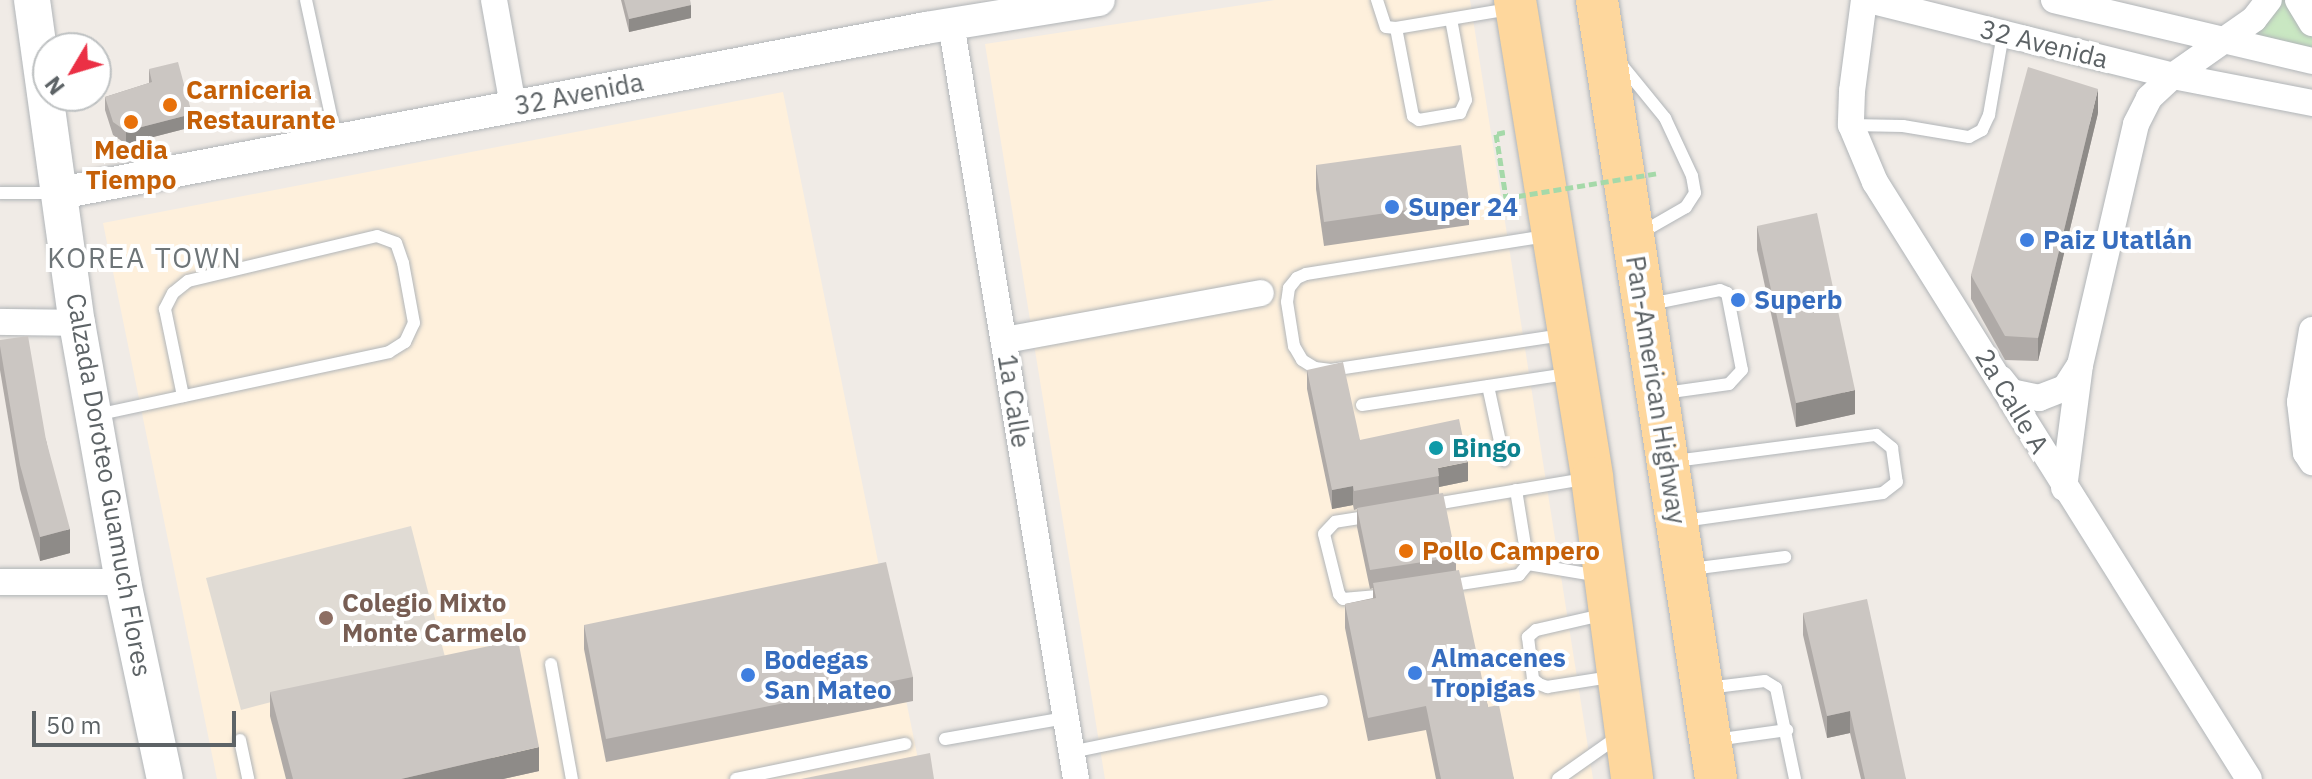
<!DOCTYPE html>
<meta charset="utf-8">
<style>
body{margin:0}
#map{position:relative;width:2312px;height:779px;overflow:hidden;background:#f0ebe6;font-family:"IBM Plex Sans",sans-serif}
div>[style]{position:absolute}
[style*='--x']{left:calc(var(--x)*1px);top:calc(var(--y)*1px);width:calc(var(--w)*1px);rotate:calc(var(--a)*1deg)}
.commercial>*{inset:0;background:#fef0dc}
.education>*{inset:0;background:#e0dbd4}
.green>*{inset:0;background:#c9e7c2}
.path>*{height:5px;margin-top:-2.5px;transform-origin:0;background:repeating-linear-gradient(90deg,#a5d9a9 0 8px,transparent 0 12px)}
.roads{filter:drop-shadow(0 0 2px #b1b5b8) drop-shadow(0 0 2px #b1b5b8)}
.service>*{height:12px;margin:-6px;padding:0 6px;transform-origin:6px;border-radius:6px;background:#fff}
.minor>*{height:26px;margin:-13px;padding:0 13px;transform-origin:13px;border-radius:13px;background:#fff}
.tertiary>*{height:32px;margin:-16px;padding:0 16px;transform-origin:16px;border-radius:16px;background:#fff}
.secondary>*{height:36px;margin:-18px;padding:0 18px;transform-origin:18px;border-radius:18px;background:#fff}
.trunk>*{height:42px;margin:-21px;padding:0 21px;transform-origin:21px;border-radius:21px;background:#fed79d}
.path-bridge>*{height:5px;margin-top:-2.5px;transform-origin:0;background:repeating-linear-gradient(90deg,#a5d9a9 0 8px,transparent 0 12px)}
.wall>*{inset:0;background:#afaaa7}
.shaded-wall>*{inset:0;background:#8e8b88}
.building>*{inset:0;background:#cbc6c2}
.dots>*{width:22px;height:22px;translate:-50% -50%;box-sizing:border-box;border:4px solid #fff;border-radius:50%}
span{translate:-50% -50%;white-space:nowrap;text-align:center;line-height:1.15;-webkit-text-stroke:8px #fff;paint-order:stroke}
.street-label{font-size:26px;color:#5d6366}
.food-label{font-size:26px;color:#c56008;font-weight:700}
.left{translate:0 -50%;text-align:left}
.shop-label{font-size:26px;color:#366cbe;font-weight:700}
.culture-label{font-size:26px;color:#0d838f;font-weight:700}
.education-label{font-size:26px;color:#785e54;font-weight:700}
.neighbourhood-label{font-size:28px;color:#6e7578;letter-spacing:2px}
.north{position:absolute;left:32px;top:32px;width:80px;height:80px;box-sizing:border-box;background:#fff;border:2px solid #bec1c2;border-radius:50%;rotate:232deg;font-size:22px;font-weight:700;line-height:32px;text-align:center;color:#5d6366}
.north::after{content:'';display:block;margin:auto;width:28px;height:36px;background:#eb3045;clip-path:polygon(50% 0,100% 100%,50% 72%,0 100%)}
.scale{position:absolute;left:32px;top:711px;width:204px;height:36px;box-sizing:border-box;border:4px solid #5d6366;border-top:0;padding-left:10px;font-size:24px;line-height:28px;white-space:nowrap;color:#5d6366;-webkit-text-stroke:6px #fff;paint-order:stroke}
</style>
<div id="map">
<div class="commercial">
<div style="clip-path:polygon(1275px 0,1470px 0,1593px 779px,1105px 779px,985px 44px)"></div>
<div style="clip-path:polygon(783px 92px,922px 779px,217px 779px,103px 223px)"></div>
</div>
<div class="education">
<div style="clip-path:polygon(411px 526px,445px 657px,241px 710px,206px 578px)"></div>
</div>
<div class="green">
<div style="clip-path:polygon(2278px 0,2293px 0,2312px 32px,2312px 55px,2238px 40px)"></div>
</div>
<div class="path">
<div style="--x:1505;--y:132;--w:9;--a:167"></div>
<div style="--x:1496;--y:134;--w:65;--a:81.1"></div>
</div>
<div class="roads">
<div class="service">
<div style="--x:306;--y:0;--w:142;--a:77.8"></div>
<div style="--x:1377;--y:0;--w:28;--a:72"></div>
<div style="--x:1386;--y:27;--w:10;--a:6"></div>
<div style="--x:1396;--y:28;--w:115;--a:-9.5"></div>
<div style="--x:1396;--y:28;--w:90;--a:79.1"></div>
<div style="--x:1413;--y:116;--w:7;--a:34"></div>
<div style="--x:1419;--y:120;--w:42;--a:-9.7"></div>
<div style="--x:1460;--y:113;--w:14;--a:-65"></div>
<div style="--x:1466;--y:100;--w:82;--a:-100.5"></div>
<div style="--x:1621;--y:64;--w:70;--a:50.8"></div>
<div style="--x:1665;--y:118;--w:64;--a:65"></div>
<div style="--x:1692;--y:176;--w:17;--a:80"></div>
<div style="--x:1695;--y:193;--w:17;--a:123"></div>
<div style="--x:1686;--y:207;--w:54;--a:150.1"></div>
<div style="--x:1851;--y:125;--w:52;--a:1.1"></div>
<div style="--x:1903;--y:126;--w:67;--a:9.5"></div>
<div style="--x:1969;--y:137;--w:15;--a:-28"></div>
<div style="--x:1982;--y:130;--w:17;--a:-65"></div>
<div style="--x:1989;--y:115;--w:82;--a:-80.2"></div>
<div style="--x:0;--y:193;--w:57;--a:0"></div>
<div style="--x:1546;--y:236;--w:243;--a:171"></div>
<div style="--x:1306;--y:274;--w:10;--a:156"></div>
<div style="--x:1297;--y:278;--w:13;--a:129"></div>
<div style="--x:1289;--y:288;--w:14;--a:98"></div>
<div style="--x:1287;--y:302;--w:45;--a:81"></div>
<div style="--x:1294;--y:346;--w:16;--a:60"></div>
<div style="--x:1302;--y:360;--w:15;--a:32"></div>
<div style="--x:1315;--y:368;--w:16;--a:7"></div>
<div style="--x:1331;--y:370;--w:234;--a:-8.6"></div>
<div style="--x:1650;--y:304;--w:71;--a:-11.3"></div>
<div style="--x:1720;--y:290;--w:8;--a:23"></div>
<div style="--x:1727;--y:293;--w:78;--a:79"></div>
<div style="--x:1742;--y:370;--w:19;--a:133"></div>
<div style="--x:1729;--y:384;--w:66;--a:172.1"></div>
<div style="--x:1488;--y:386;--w:76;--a:77.8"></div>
<div style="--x:1362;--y:405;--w:208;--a:-8.6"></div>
<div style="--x:96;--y:415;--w:300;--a:-12.1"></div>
<div style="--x:389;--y:352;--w:19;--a:-32"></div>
<div style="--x:405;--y:342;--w:21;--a:-65"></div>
<div style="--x:414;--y:323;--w:61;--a:-100.4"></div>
<div style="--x:403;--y:263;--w:21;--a:-109"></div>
<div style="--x:396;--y:243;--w:20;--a:-160"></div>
<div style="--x:377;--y:236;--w:194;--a:166.6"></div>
<div style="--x:188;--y:281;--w:19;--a:141"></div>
<div style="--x:173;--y:293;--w:18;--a:117"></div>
<div style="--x:165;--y:309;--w:89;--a:78.3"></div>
<div style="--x:1675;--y:461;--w:203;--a:-7.4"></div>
<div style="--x:1876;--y:435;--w:21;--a:39"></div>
<div style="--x:1892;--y:448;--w:34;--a:82"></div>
<div style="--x:1897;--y:482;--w:18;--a:142"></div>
<div style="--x:1883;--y:493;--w:202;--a:172"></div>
<div style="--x:1429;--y:505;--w:158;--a:-9.5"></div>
<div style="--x:1372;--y:516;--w:37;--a:171"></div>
<div style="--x:1335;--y:522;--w:16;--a:133"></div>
<div style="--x:1324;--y:534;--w:62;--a:76"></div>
<div style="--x:1339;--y:594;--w:6;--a:51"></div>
<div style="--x:1343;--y:599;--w:46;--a:-5"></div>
<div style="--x:1528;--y:564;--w:73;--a:9.5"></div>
<div style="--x:1691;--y:569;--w:95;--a:-7.3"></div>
<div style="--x:1447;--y:586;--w:73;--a:-8.7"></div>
<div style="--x:1519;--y:575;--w:14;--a:-51"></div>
<div style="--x:1528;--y:564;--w:75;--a:-99.2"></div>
<div style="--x:1606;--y:614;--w:72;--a:167.1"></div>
<div style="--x:1536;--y:630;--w:11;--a:139"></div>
<div style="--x:1528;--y:637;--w:42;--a:83.2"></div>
<div style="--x:1533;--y:679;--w:8;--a:40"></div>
<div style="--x:1539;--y:684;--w:9;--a:21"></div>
<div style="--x:1547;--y:687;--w:65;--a:-8.9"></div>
<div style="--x:551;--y:664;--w:117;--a:79.7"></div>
<div style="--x:1707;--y:688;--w:58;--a:-6.9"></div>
<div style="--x:1765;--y:681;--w:13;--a:32"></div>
<div style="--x:1776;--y:688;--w:93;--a:78.2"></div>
<div style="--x:945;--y:739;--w:122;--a:-9.9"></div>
<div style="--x:240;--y:740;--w:40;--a:78"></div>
<div style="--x:1715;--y:740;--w:73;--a:-7.9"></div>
<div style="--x:1071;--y:752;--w:256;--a:-11.5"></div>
<div style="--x:736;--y:779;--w:173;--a:-11.7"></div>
<div style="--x:1558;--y:779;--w:75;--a:-35.2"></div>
</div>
<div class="minor">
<div style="--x:494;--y:0;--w:108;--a:79.8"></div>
<div style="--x:1864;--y:0;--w:92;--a:97.5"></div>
<div style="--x:1852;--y:91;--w:34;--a:92"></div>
<div style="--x:1851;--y:125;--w:62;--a:67.2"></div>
<div style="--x:1875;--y:182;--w:704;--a:57.93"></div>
<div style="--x:1869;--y:0;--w:313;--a:14"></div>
<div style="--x:2173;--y:76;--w:142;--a:11"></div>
<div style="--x:2054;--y:0;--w:265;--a:13.3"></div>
<div style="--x:2298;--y:0;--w:27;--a:59"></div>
<div style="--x:951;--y:24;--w:765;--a:80.6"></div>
<div style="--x:0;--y:322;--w:77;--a:0.7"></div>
<div style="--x:2312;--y:330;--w:73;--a:99.5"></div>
<div style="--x:2300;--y:402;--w:51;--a:83.3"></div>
<div style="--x:2306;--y:453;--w:11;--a:56"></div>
<div style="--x:1005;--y:340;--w:260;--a:-10.4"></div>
<div style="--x:2001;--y:379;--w:16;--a:52"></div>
<div style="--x:2011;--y:392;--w:29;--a:12"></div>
<div style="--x:2039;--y:398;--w:28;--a:-21"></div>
<div style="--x:2065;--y:388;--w:27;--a:-57"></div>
<div style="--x:2064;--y:488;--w:124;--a:-82.6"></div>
<div style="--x:2080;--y:365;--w:247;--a:-76.9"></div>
<div style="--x:2136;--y:124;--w:29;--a:-63"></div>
<div style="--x:2149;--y:98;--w:33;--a:-43"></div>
<div style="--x:2173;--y:76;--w:99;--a:-35.1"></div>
<div style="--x:2254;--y:19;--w:24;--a:-52"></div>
<div style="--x:0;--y:582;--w:123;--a:0"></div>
</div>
<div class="tertiary">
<div style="--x:60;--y:193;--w:882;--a:-10.79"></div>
<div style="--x:926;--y:28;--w:175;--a:-9.2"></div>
</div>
<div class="secondary">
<div style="--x:32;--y:0;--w:326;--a:82.1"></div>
<div style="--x:77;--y:323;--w:263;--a:79.9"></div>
<div style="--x:123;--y:582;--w:201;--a:78"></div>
</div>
<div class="trunk">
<div style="--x:1515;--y:0;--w:484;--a:80.8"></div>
<div style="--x:1592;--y:478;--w:304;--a:82.4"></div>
<div style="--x:1597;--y:0;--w:788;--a:81.31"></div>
</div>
</div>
<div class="path-bridge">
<div style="--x:1506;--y:198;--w:154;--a:-9.3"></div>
</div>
<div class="wall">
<div style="clip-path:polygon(621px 0,690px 0,691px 18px,629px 32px)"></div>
<div style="clip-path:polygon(149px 69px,192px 127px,126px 144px,113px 135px,105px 110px,105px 97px,149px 83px)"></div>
<div style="clip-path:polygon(2098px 113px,2038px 361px,2005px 360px,1971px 299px,1971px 275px)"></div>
<div style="clip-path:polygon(1316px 165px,1469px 201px,1469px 225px,1324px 246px,1316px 189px)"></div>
<div style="clip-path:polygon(1757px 226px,1855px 414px,1796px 427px,1757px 250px)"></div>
<div style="clip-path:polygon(0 340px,46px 440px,70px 553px,40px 561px,20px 489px,0 370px)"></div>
<div style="clip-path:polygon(1307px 370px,1360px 440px,1468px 481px,1439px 487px,1439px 494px,1456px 557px,1456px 570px,1488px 707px,1514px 779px,1436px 779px,1426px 730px,1368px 741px,1345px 628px,1345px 604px,1373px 598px,1373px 588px,1370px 589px,1357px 527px,1357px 509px,1354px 510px,1353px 505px,1332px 509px,1307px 389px)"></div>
<div style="clip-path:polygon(1803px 613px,1906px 779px,1861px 779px,1850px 733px,1827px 738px,1803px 635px)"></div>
<div style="clip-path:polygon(584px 625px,913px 677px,913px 701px,606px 762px,584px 649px)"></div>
<div style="clip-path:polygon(270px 692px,539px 771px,503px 779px,286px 779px,270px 716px)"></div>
</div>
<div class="shaded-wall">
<div style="clip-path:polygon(691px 5px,691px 18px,629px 32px,629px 19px)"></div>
<div style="clip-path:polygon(2098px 89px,2098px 113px,2038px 361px,2038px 338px)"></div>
<div style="clip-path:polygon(192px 114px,192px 127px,126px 144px,126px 131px)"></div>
<div style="clip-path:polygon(1855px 390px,1855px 414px,1796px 427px,1796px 403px)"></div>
<div style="clip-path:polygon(1468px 462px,1468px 481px,1439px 487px,1438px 468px)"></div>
<div style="clip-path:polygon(1353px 486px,1353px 505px,1332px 509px,1332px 490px)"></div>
<div style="clip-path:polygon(70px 529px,70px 553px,40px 561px,40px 537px)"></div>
<div style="clip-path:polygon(1850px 711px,1850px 733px,1827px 738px,1827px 716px)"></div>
<div style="clip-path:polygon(539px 747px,539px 771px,503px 779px,401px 779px)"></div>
</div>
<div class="building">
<div style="clip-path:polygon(624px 0,690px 0,691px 5px,629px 19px)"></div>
<div style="clip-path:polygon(178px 62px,192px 114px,126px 131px,113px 122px,105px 97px,152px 82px,149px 69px)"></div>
<div style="clip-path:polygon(2028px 67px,2098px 89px,2038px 338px,2005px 336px,1971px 275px)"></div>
<div style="clip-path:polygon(1461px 145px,1469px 201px,1324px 222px,1316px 165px)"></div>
<div style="clip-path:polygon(1817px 213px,1855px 390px,1796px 403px,1757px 226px)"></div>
<div style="clip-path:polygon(28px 336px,46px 440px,70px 529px,40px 537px,20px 465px,0 346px,0 340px)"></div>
<div style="clip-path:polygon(1343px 362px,1360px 440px,1459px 419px,1468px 462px,1438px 468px,1439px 476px,1354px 491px,1353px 486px,1332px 490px,1307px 370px)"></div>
<div style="clip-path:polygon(1443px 493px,1456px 557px,1370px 570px,1357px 508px)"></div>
<div style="clip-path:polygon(886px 562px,913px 677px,606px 739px,584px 625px)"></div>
<div style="clip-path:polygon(1459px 570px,1488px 707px,1499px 705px,1514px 779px,1441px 779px,1426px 706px,1368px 718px,1345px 604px,1376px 598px,1373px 583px)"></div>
<div style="clip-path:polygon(1867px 599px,1906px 779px,1865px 779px,1850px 711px,1827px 716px,1803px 613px)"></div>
<div style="clip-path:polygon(518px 640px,539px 747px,401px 779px,293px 779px,270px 692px)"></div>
<div style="clip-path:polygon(930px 753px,934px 779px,801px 779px)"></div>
</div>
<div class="dots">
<div style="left:170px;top:105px;background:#e8710a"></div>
<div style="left:131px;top:122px;background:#e8710a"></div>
<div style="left:1392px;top:207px;background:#3f7fe0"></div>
<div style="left:2027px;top:240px;background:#3f7fe0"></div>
<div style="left:1738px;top:300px;background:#3f7fe0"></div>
<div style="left:1436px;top:448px;background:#0f9aa8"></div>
<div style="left:1406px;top:551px;background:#e8710a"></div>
<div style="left:326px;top:618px;background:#8d6e63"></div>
<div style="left:1415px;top:673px;background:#3f7fe0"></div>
<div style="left:748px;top:675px;background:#3f7fe0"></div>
</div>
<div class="street-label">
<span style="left:2044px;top:44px;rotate:14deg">32 Avenida</span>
<span style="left:579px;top:94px;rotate:-11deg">32 Avenida</span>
<span style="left:1656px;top:390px;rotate:81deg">Pan-American Highway</span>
<span style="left:1014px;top:401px;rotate:81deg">1a Calle</span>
<span style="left:2012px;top:401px;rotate:59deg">2a Calle A</span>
<span style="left:109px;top:485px;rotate:80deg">Calzada Doroteo Guamuch Flores</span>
</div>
<div class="food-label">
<span class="left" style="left:186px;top:105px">Carniceria<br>Restaurante</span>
<span style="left:131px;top:165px">Media<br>Tiempo</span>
<span class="left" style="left:1422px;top:551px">Pollo Campero</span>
</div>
<div class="shop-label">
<span class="left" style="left:1408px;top:207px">Super 24</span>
<span class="left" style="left:2043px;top:240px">Paiz Utatlán</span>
<span class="left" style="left:1754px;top:300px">Superb</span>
<span class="left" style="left:1431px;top:673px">Almacenes<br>Tropigas</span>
<span class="left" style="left:764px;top:675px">Bodegas<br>San Mateo</span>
</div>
<div class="culture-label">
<span class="left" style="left:1452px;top:448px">Bingo</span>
</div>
<div class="education-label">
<span class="left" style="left:342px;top:618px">Colegio Mixto<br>Monte Carmelo</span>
</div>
<div class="neighbourhood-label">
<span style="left:145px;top:258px">KOREA TOWN</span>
</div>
<div class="north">N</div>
<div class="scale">50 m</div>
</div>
